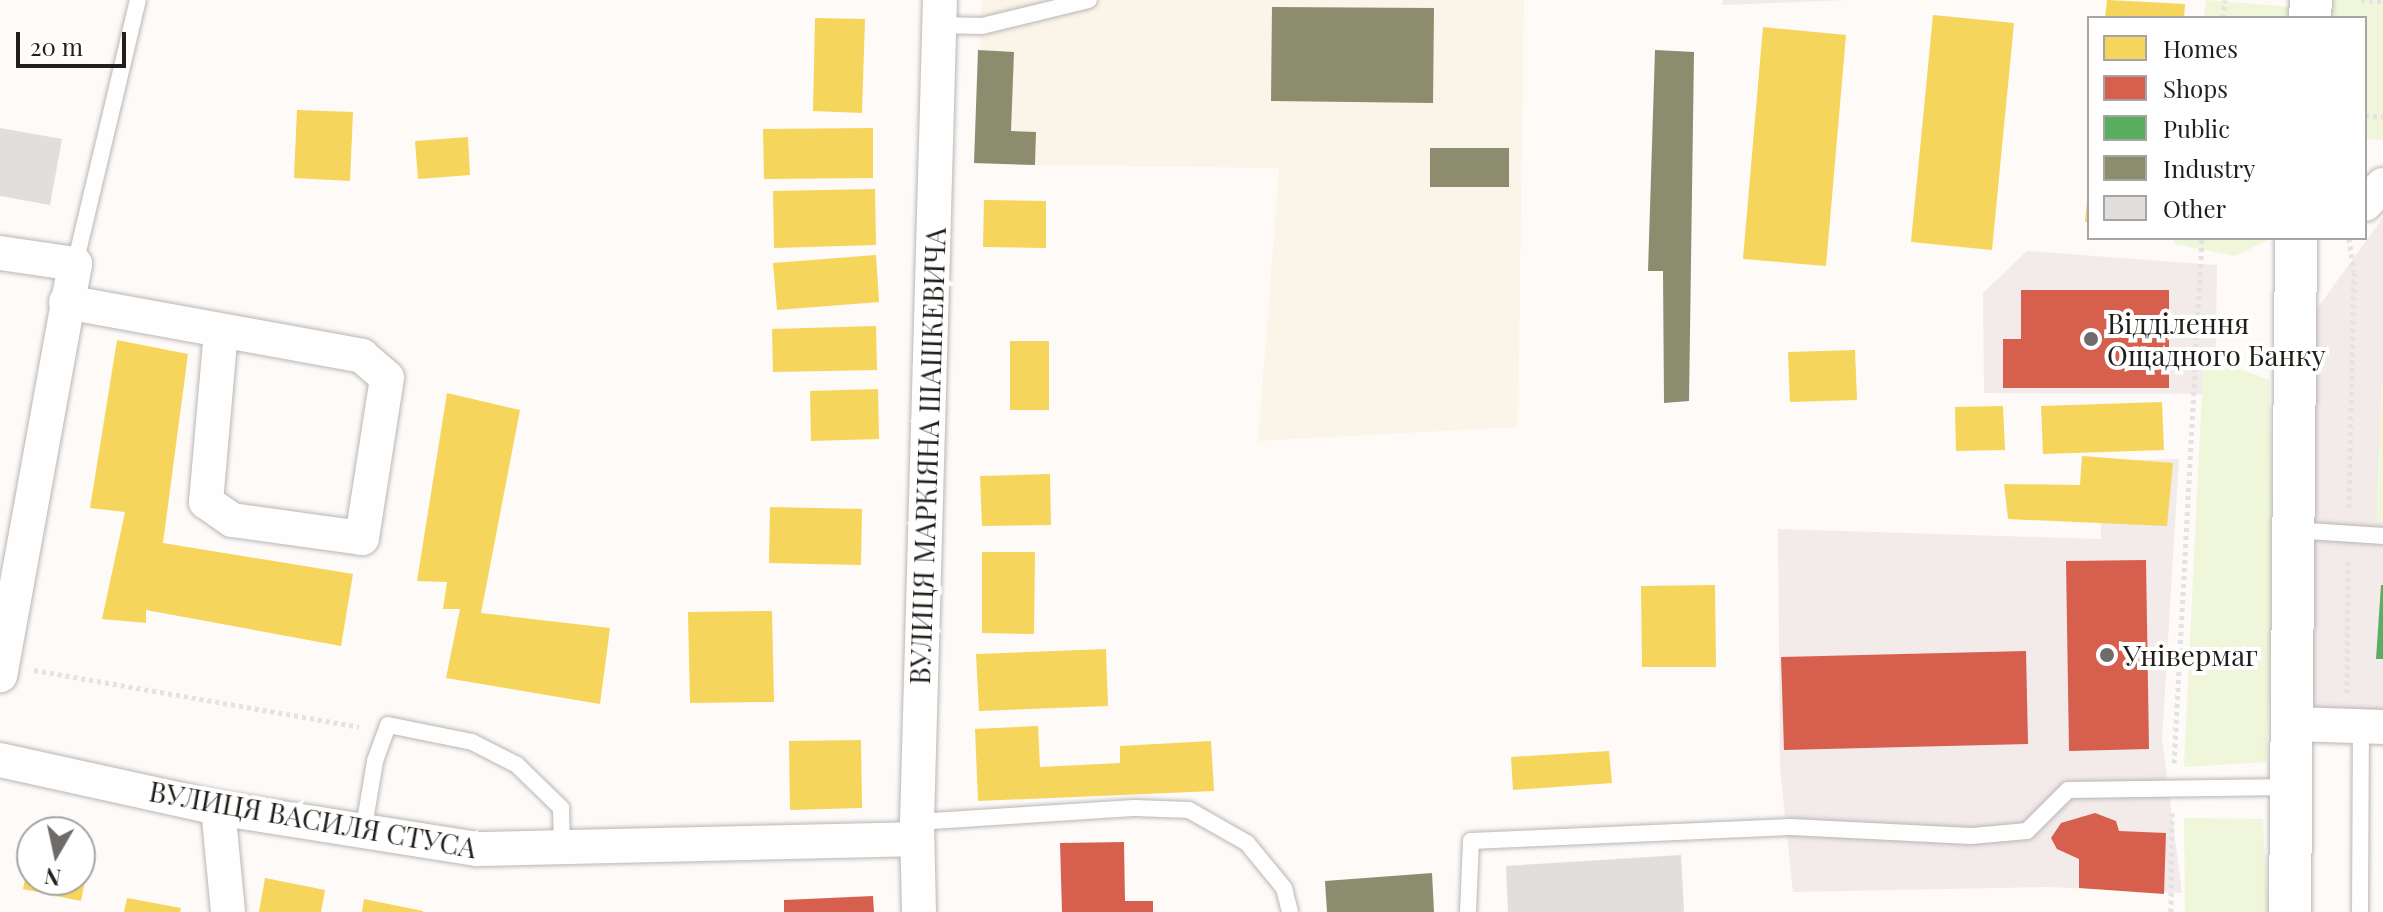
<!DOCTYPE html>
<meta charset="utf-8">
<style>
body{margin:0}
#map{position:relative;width:2383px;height:912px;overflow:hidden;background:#fdfaf8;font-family:"Playfair Display",serif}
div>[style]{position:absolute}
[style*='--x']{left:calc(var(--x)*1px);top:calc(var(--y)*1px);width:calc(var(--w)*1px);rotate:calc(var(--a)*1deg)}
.commercial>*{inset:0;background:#f3eaea}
.industrial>*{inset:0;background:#fbf4e8}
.green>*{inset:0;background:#eff6da}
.homes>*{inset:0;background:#f6d55c}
.shops>*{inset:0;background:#d6604d}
.public>*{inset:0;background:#5aae61}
.industry>*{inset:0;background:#8c8c6e}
.building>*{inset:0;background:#e2dedb}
.path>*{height:5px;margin-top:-2.5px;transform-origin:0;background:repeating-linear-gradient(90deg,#e4e3e3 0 4px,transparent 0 8px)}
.roads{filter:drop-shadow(0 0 2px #b9b6b3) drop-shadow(0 0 2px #b9b6b3)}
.service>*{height:16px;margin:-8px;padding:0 8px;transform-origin:8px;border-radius:8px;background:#fffefe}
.minor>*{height:34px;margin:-17px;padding:0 17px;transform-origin:17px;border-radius:17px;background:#fffefe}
.tertiary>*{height:42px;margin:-21px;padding:0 21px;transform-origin:21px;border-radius:21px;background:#fffefe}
.dots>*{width:22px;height:22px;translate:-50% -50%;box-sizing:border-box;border:4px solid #fff;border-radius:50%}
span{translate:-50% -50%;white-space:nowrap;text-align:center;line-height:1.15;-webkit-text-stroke:8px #fff;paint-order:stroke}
.poi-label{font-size:28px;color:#221e1a}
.left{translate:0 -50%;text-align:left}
.street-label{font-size:28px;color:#221e1a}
.legend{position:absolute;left:2087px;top:16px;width:280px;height:224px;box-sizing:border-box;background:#fff;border:2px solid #a7a5a3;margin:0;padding:10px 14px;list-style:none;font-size:24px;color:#221e1a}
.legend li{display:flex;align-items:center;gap:16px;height:40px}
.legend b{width:40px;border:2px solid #a7a5a3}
.north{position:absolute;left:16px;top:816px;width:80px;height:80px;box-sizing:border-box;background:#fff;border:2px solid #a7a5a3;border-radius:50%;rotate:189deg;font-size:22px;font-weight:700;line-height:32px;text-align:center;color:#221e1a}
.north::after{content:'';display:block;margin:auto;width:28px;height:36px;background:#6f6b68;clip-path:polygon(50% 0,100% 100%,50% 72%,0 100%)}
.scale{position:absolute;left:16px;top:32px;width:110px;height:36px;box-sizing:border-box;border:4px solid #221e1a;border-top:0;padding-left:10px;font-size:24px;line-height:28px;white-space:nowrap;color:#221e1a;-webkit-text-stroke:6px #fff;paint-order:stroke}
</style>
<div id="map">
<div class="commercial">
<div style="clip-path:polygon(1723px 0,1848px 0,1722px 5px)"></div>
<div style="clip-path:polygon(2383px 217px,2383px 717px,2307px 713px,2309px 320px)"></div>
<div style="clip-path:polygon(2027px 251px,2217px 265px,2215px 394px,1984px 393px,1983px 293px)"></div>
<div style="clip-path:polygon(2179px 459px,2162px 738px,2182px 893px,2049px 887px,1793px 892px,1780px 769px,1778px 529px,2101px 539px,2101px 461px)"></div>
</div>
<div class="industrial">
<div style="clip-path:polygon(982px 0,1524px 0,1518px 427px,1258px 441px,1279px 168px,976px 164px)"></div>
</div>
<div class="green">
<div style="clip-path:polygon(2206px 0,2292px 7px,2292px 18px,2204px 18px)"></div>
<div style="clip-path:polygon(2325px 0,2383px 0,2383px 140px,2365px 139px,2365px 18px,2323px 18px)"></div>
<div style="clip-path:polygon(2175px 238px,2272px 238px,2235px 256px,2174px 244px)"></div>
<div style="clip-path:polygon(2229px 365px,2269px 380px,2274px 576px,2266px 762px,2184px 767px,2203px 370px)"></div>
<div style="clip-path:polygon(2381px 383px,2383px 383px,2383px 522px,2376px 522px)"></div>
<div style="clip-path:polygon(2184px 818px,2263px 819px,2268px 912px,2185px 912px)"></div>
</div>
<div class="homes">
<div style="clip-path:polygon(2107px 0,2185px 4px,2184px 18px,2105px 18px)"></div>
<div style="clip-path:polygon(1933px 15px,2014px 23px,1992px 250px,1911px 242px)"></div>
<div style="clip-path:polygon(815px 18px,865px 19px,862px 113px,813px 111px)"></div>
<div style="clip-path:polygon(1763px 27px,1846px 35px,1826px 266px,1743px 259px)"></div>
<div style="clip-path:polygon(297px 110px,353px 112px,350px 181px,294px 178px)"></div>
<div style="clip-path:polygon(873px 128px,873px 178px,764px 179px,763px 129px)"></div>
<div style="clip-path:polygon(468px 137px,470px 175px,418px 179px,415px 141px)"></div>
<div style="clip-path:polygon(875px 189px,876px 245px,774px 248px,773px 191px)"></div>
<div style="clip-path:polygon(984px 200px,1046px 201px,1046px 248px,983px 247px)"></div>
<div style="clip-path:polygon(2087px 200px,2089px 200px,2089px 222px,2085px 222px)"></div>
<div style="clip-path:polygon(876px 255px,879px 302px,777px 310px,773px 263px)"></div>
<div style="clip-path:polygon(876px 326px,877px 370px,773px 372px,772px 329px)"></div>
<div style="clip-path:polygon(117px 340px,188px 354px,163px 543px,353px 574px,341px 646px,146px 610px,146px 623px,102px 619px,125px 512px,90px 508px)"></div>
<div style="clip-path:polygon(1010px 341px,1049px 341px,1049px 410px,1010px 410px)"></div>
<div style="clip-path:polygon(1855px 350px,1857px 400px,1790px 402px,1788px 352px)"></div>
<div style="clip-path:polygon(878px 389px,879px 439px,811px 441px,810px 391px)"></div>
<div style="clip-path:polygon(447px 393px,520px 410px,481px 613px,610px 628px,600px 704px,446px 678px,460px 609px,443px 609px,447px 582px,417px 581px)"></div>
<div style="clip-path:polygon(2162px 402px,2164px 450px,2043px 454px,2041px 406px)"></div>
<div style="clip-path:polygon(2003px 406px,2005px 450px,1956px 451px,1955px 407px)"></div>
<div style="clip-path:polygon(2082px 456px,2173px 463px,2167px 526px,2008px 519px,2004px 484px,2080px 485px)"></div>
<div style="clip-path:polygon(1050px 474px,1051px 525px,982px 526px,980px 476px)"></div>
<div style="clip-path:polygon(770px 507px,862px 509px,861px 565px,769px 563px)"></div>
<div style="clip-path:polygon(982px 552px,1035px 552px,1034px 634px,982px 633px)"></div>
<div style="clip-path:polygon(1715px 585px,1716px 667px,1642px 667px,1641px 586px)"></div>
<div style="clip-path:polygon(772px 611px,774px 702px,690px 703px,688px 612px)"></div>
<div style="clip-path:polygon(1106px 649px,1108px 706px,979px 711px,976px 654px)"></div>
<div style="clip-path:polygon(1038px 726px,1040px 767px,1120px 763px,1120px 746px,1211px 741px,1214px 791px,978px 801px,975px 729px)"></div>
<div style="clip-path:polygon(861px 740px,862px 808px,790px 810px,789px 741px)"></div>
<div style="clip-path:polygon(1609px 751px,1612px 783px,1513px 790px,1511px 757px)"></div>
<div style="clip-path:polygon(80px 844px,92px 846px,81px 901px,23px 889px,31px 851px,32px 880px,80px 880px)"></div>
<div style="clip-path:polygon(265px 878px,325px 890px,321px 912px,259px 912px)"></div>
<div style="clip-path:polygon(127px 898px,181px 908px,180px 912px,124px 912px)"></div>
<div style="clip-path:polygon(364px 899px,423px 911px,423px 912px,362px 912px)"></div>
</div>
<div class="shops">
<div style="clip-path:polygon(2021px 290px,2169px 290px,2169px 388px,2003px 388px,2003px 339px,2021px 339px)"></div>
<div style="clip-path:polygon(2146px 560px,2149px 749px,2069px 751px,2066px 561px)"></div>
<div style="clip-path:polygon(2026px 651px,2028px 744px,1784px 750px,1781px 657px)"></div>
<div style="clip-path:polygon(2095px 813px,2116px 821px,2119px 831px,2166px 833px,2164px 894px,2079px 888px,2079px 859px,2057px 849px,2051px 838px,2061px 823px)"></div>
<div style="clip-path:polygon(1124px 842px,1125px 901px,1153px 901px,1153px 912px,1062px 912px,1060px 843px)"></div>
<div style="clip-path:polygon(873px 896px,874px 912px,784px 912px,784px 900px)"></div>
</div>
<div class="public">
<div style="clip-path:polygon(2381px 585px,2383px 585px,2383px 659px,2376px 659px)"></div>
</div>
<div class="industry">
<div style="clip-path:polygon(1272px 7px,1434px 8px,1433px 103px,1271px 101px)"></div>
<div style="clip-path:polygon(978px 50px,1014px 52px,1011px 131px,1036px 132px,1035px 165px,974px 163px)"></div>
<div style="clip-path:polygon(1655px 50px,1694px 52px,1689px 401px,1664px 403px,1663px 271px,1648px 271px)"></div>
<div style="clip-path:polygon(1430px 148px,1509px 148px,1509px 187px,1430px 187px)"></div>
<div style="clip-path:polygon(1432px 873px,1434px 912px,1327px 912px,1325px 881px)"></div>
</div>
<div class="building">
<div style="clip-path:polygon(0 128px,62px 139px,50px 205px,0 196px)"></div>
<div style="clip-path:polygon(1681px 855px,1684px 912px,1508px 912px,1506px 866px)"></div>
</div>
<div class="path">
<div style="--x:2361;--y:0;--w:22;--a:3"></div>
<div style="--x:2223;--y:18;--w:18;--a:-84"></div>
<div style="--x:2365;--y:115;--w:18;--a:6"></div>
<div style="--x:2349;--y:238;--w:34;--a:82"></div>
<div style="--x:2354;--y:272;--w:237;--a:91.2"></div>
<div style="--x:34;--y:670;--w:330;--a:9.9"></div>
<div style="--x:2347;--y:693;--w:134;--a:-89.6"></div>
<div style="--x:2174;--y:763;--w:526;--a:-86.95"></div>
<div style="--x:2171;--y:912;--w:99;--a:-89.4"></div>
</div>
<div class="roads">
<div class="service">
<div style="--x:939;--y:25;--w:43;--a:1.3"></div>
<div style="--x:982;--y:26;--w:110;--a:-13.7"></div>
<div style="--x:75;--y:264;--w:271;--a:-76.6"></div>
<div style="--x:2294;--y:530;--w:89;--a:3.9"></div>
<div style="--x:917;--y:822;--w:217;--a:-3.7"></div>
<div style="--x:1134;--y:808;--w:55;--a:2.1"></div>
<div style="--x:1189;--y:810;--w:67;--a:29.6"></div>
<div style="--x:1247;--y:843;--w:58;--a:50.6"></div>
<div style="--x:1284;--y:888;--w:25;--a:76"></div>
<div style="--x:363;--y:833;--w:73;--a:-80.5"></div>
<div style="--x:375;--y:761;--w:38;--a:-70"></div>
<div style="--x:388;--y:725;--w:86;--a:11.4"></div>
<div style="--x:472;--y:742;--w:51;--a:27.1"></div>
<div style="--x:517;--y:765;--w:62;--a:44.3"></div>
<div style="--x:561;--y:808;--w:40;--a:88.6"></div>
<div style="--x:1468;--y:912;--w:71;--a:-87.6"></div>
<div style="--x:1471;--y:841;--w:320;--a:-2.5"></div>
<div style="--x:1791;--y:827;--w:180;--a:2.9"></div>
<div style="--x:1971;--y:836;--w:56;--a:-5.1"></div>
<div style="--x:2027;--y:831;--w:58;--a:-45"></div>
<div style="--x:2068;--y:790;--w:221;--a:-0.8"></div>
<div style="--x:2360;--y:912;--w:186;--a:-89.7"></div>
</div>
<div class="minor">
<div style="--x:2365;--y:204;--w:26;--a:-47"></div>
<div style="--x:0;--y:253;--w:76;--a:8.3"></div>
<div style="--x:75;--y:264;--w:418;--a:100.3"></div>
<div style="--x:66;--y:302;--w:301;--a:10.3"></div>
<div style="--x:362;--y:356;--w:33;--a:41"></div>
<div style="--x:387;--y:378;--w:162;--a:98.9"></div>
<div style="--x:362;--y:538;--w:131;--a:-172.1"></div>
<div style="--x:232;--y:520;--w:32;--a:-145"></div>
<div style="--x:206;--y:502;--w:171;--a:-85"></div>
<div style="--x:2294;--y:724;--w:89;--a:1.9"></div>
<div style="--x:0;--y:760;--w:223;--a:12.4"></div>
<div style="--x:218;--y:808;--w:262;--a:9"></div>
<div style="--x:477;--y:849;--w:439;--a:-1.3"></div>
<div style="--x:218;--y:808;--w:104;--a:84.5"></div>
<div style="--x:919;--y:912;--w:90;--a:-91.3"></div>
<div style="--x:917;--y:822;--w:822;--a:-88.4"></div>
</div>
<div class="tertiary">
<div style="--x:2310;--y:18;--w:18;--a:-87"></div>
<div style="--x:2290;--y:912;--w:674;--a:-89.49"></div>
</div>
</div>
<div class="dots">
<div style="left:2091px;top:339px;background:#6f6b68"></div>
<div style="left:2107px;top:655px;background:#6f6b68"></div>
</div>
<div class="poi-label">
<span class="left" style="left:2107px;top:339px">Відділення<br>Ощадного Банку</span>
<span class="left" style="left:2123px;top:655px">Універмаг</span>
</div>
<div class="street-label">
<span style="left:927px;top:456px;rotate:-88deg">ВУЛИЦЯ МАРКІЯНА ШАШКЕВИЧА</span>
<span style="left:313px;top:819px;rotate:10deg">ВУЛИЦЯ ВАСИЛЯ СТУСА</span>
</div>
<ul class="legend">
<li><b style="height:22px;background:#f6d55c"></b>Homes</li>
<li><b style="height:22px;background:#d6604d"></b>Shops</li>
<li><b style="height:22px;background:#5aae61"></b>Public</li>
<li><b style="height:22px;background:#8c8c6e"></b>Industry</li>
<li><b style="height:22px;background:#e2dedb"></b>Other</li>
</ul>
<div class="north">N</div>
<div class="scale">20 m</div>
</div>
